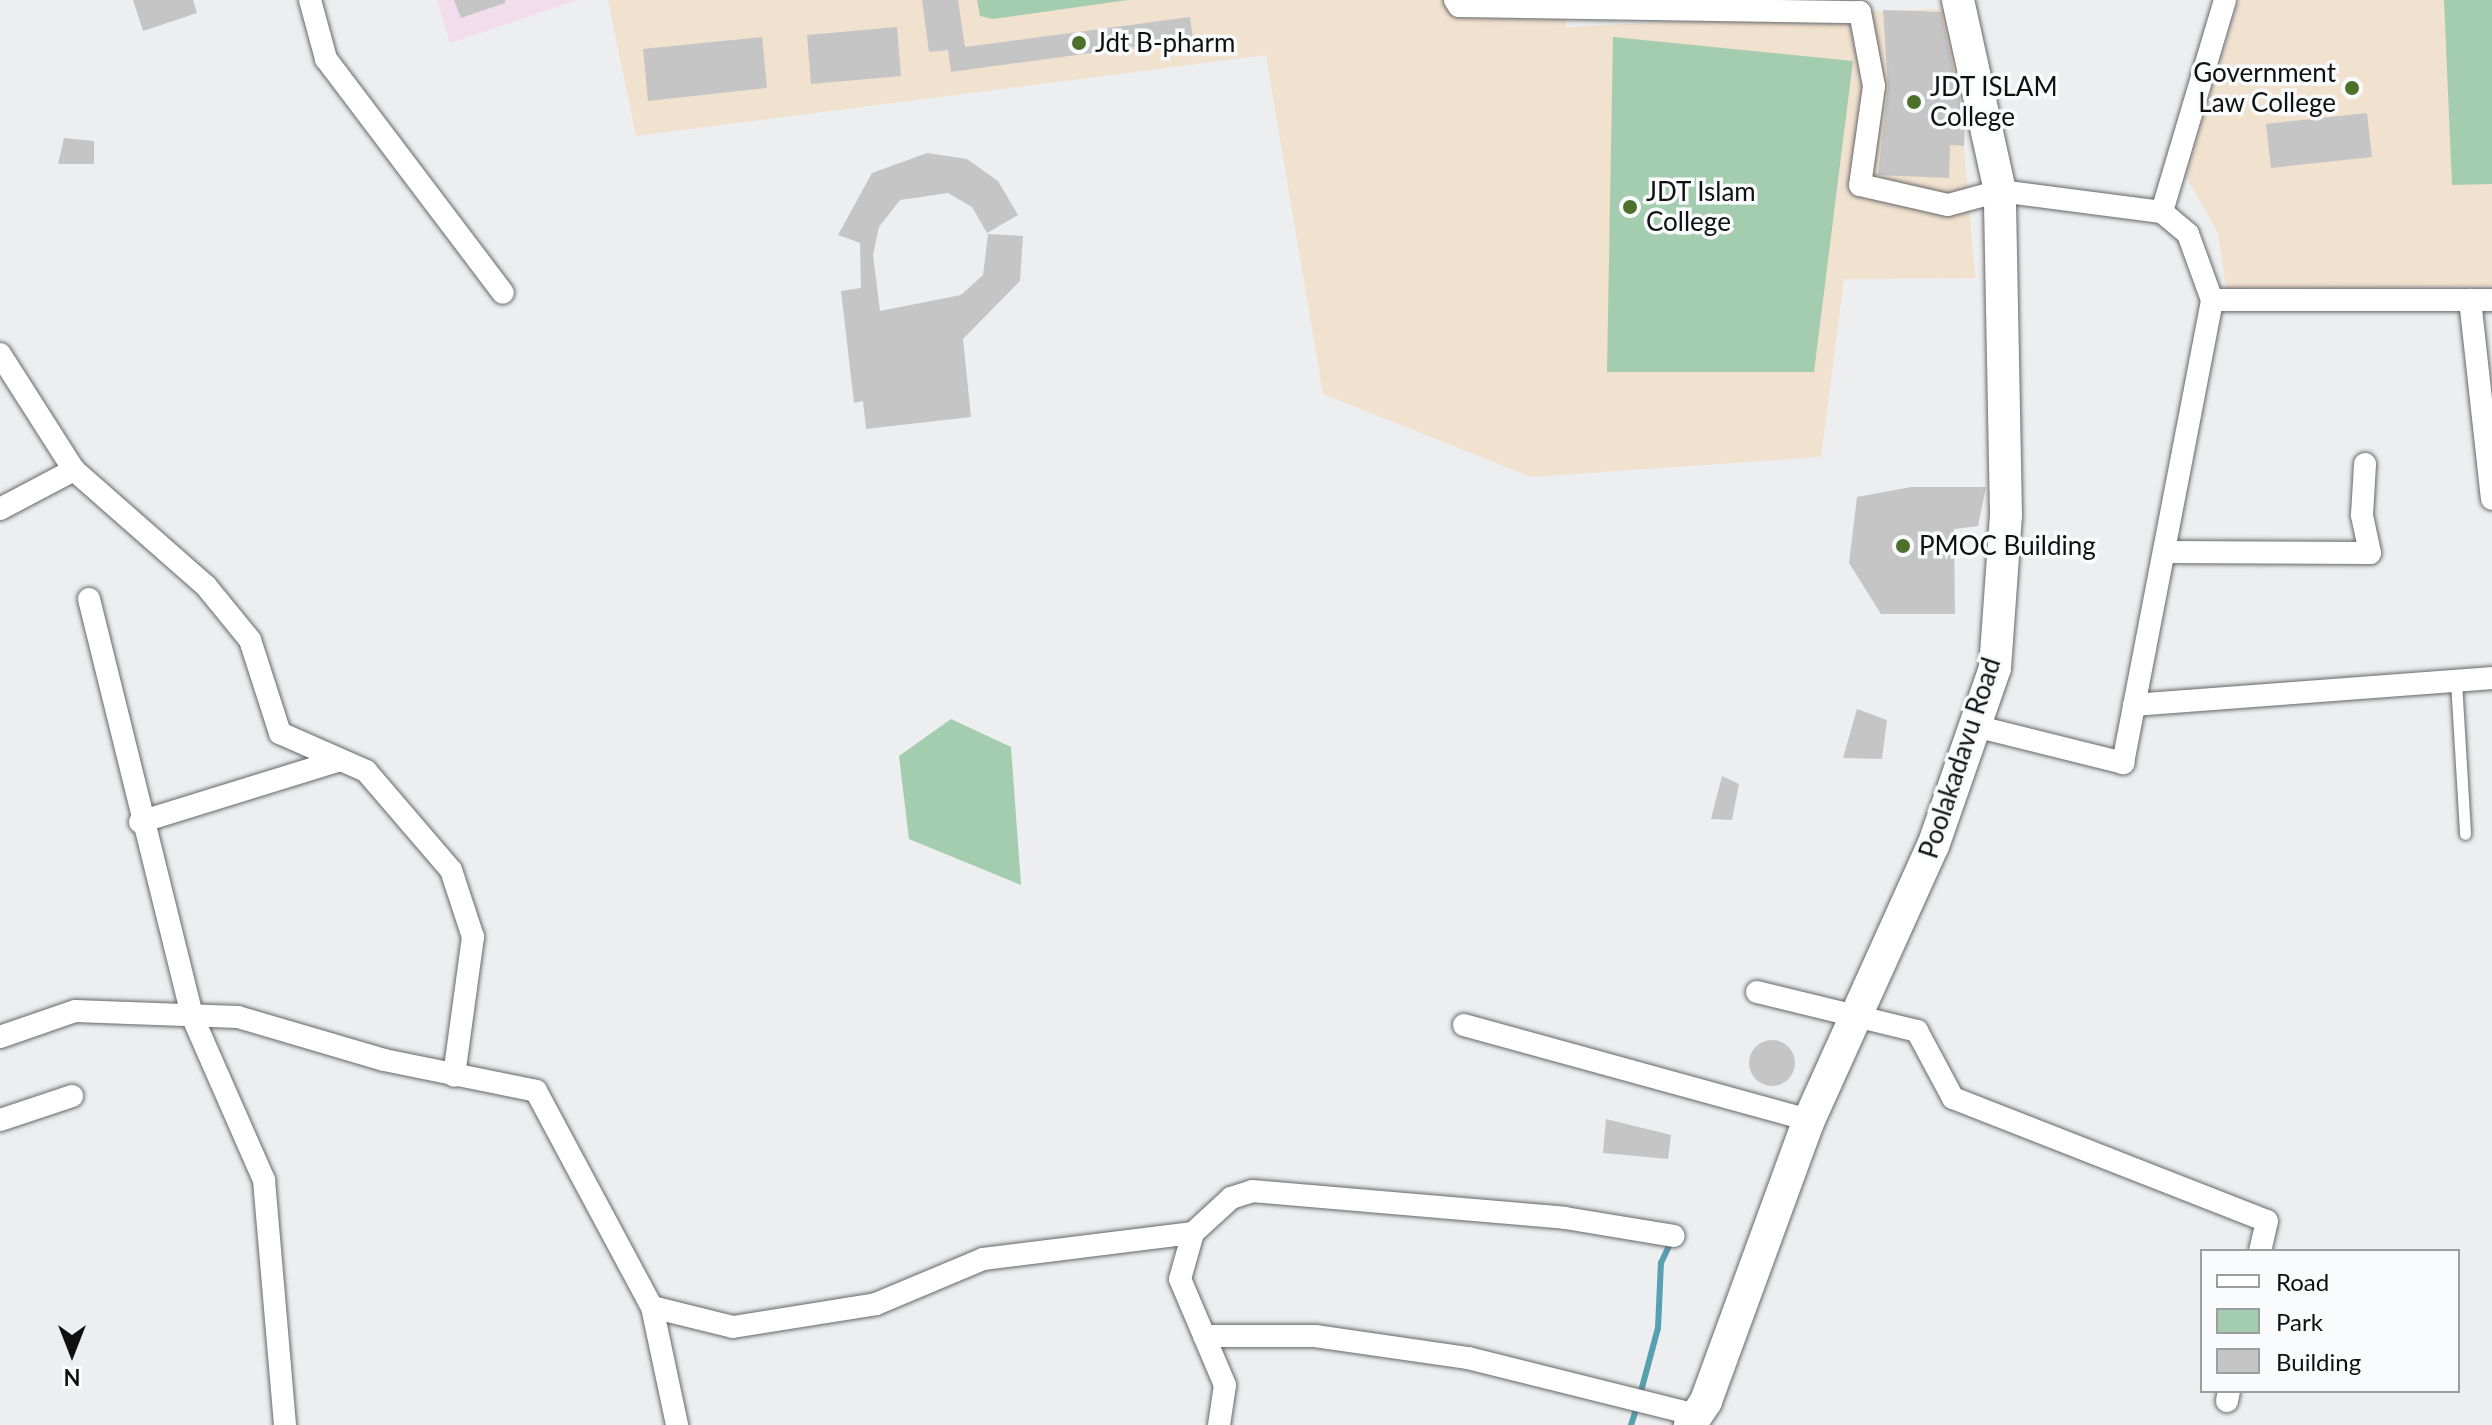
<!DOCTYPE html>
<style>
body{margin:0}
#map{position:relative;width:2492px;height:1425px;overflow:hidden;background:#edeeef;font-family:Lato,sans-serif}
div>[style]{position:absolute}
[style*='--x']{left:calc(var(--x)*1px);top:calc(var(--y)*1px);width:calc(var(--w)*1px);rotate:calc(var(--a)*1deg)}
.industrial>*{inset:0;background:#f1ddec}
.education>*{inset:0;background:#f1e1cf}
.green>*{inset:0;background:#a4ccae}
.stream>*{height:6px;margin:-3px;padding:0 3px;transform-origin:3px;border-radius:3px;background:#589fb1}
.building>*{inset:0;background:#c5c5c6}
.round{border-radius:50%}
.roads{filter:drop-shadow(0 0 2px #666768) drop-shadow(0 0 2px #666768)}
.lane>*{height:11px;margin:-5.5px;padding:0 5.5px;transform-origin:5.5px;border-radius:5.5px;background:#fff}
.street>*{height:22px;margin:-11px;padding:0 11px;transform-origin:11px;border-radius:11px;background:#fff}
.secondary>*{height:32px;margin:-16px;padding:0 16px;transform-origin:16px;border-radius:16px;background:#fff}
.dots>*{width:22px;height:22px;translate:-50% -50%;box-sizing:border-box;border:4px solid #fafbfd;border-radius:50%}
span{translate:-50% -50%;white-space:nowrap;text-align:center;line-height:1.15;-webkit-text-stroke:7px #fafbfd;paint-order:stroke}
.poi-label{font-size:26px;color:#101011}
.left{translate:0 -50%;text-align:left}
.right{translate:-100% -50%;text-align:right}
.street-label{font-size:26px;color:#101011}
.legend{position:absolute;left:2200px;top:1249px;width:260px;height:144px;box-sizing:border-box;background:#fafbfd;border:2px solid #9c9d9f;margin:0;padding:10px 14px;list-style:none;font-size:24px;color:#101011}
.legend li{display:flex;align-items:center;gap:16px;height:40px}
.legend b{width:40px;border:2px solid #9c9d9f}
.north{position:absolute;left:32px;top:1313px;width:80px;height:80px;-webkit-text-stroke:6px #fafbfd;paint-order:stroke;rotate:180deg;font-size:22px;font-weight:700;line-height:32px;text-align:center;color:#101011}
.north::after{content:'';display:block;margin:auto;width:28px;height:36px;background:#101011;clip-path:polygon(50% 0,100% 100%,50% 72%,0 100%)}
</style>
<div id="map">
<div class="industrial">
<div style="clip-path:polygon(437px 0,578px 0,450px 43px)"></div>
</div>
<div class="education">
<div style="clip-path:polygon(608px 0,1566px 0,1566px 27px,1952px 8px,1975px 278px,1844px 279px,1821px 457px,1531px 477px,1323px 394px,1266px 55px,636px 136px)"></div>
<div style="clip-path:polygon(2239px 0,2492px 0,2492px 286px,2226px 289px,2218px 233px,2186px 176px)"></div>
</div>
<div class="green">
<div style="clip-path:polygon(977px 0,1128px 0,993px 19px,980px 16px)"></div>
<div style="clip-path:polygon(2444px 0,2492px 0,2492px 184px,2452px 185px)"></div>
<div style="clip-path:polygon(1613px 37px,1853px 61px,1814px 372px,1607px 372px)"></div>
<div style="clip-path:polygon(951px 719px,1011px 747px,1021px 885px,909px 839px,899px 756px)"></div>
</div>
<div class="stream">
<div style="--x:1640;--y:1395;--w:69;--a:-75"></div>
<div style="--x:1658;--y:1328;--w:65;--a:-87.4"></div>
<div style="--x:1661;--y:1263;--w:26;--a:-65"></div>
<div style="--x:1631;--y:1425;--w:20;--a:-72"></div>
</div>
<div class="building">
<div style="clip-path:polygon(133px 0,193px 0,197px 13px,143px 31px)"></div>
<div style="clip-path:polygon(454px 0,505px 0,505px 3px,461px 18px)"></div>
<div style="clip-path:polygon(922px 0,958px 0,965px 47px,1190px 17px,1193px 39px,951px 72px,948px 50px,929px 52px)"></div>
<div style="clip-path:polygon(1883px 10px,1941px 12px,1965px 122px,1964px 146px,1950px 145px,1949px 178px,1878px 175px,1888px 87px)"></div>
<div style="clip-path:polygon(897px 27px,901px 76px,811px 84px,807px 35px)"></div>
<div style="clip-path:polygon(762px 37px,767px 88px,648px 101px,643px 49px)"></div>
<div style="clip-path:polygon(2367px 113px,2372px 157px,2271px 168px,2266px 124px)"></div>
<div style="clip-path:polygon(64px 138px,94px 141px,94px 164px,58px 164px)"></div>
<div style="clip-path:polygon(927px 153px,967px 159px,998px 181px,1018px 215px,987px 233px,972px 207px,948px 193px,900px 200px,879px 227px,873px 255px,880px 311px,961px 295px,983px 275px,988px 234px,1023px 236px,1020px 281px,963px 339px,971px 417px,866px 429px,863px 401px,854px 403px,841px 291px,861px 288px,860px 243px,838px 235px,872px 173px)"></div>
<div style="clip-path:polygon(1911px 487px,1986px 487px,1978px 526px,1954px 529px,1955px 614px,1881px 614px,1849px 563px,1857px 497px)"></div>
<div style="clip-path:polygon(1857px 709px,1887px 720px,1882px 759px,1843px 758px)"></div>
<div style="clip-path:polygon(1722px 776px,1739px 784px,1732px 820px,1711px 819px)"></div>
<div class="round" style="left:1749px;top:1040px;width:46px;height:46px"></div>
<div style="clip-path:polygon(1606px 1119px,1671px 1135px,1668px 1159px,1603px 1153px)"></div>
</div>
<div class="roads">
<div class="lane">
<div style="--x:2456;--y:681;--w:153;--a:86.6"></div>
</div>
<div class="street">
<div style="--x:310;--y:0;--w:61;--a:74.8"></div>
<div style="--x:326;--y:59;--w:293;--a:52.9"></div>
<div style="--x:1455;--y:0;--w:7;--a:56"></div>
<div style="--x:1459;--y:6;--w:401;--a:0.9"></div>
<div style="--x:1860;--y:12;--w:75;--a:79.3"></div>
<div style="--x:1874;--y:86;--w:100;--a:98"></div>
<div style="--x:1860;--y:185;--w:90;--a:12.8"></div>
<div style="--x:1948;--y:205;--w:54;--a:-15.1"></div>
<div style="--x:2000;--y:191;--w:163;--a:7.4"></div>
<div style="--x:2225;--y:0;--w:221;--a:106.6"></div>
<div style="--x:2162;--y:212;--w:34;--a:40"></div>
<div style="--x:2188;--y:234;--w:70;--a:70"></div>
<div style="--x:2212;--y:300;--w:258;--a:0"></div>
<div style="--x:2492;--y:300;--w:22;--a:180"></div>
<div style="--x:2470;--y:300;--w:200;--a:83.7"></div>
<div style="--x:0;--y:354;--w:138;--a:57.5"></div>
<div style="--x:74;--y:470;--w:176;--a:41.3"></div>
<div style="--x:206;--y:586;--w:70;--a:50.8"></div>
<div style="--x:250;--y:640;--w:98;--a:72.1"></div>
<div style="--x:280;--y:733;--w:94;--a:23.8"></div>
<div style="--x:366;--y:771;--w:130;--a:49.4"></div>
<div style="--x:451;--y:870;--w:71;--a:71.8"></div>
<div style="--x:473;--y:937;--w:140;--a:97.8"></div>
<div style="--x:0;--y:509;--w:84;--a:-27.8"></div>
<div style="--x:2164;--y:552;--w:206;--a:0.3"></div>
<div style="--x:2370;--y:553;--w:39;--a:-102"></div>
<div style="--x:2362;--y:515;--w:51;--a:-86.6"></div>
<div style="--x:89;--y:599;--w:430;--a:76.1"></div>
<div style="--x:192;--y:1016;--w:179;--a:66.3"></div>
<div style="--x:264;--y:1180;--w:246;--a:85.1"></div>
<div style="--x:2134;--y:705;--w:359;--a:-4.3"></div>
<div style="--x:1975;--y:726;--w:153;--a:14"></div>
<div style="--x:2123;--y:763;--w:471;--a:-79.1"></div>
<div style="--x:140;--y:822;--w:209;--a:-17.2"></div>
<div style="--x:1757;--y:992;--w:165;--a:13.7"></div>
<div style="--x:1917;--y:1031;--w:76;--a:61.8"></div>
<div style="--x:1953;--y:1098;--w:337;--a:21.4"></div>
<div style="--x:2267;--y:1221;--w:31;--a:103"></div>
<div style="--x:1464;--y:1025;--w:358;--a:15.4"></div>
<div style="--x:0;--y:1037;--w:79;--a:-19.1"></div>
<div style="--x:75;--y:1011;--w:163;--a:2.1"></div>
<div style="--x:238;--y:1017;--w:152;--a:16.4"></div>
<div style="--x:384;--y:1060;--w:155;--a:11.5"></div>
<div style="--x:536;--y:1091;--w:245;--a:61.8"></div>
<div style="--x:652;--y:1307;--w:121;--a:78"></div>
<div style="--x:0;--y:1120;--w:76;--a:-18.4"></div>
<div style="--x:1193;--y:1233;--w:52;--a:-42.6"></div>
<div style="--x:1231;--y:1198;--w:22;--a:-18"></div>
<div style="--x:1252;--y:1191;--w:314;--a:4.9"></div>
<div style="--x:1565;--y:1218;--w:110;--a:9.4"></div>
<div style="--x:652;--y:1307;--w:83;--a:13.9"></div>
<div style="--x:733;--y:1327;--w:145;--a:-9.1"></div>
<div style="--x:876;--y:1304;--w:116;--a:-22.8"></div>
<div style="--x:983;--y:1259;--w:212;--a:-7.1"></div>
<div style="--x:1193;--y:1233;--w:48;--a:105.8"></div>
<div style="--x:1180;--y:1279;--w:115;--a:67"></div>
<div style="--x:1225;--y:1385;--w:40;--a:98.5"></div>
<div style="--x:1204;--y:1336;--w:111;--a:0"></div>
<div style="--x:1315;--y:1336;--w:155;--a:8.2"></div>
<div style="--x:1468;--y:1358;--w:235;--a:14"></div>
<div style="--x:2227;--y:1401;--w:10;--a:-79"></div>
</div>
<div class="secondary">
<div style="--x:1690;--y:1425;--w:29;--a:-56"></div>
<div style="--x:1706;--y:1401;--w:299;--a:-69.9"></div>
<div style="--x:1809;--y:1120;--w:301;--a:-65.7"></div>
<div style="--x:1933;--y:846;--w:188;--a:-70.8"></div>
<div style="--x:1995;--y:668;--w:153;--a:-85.9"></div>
<div style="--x:2006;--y:515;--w:324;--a:-91.1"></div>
<div style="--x:2000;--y:191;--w:196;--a:-102.4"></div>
</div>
</div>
<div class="dots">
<div style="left:1079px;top:43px;background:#4d712a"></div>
<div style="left:2352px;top:88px;background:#4d712a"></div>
<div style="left:1914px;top:102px;background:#4d712a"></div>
<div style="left:1630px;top:207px;background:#4d712a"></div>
<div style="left:1903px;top:546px;background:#4d712a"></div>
</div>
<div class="poi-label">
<span class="left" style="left:1095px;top:43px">Jdt B-pharm</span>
<span class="right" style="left:2336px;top:88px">Government<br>Law College</span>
<span class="left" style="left:1930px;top:102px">JDT ISLAM<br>College</span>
<span class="left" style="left:1646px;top:207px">JDT Islam<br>College</span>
<span class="left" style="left:1919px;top:546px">PMOC Building</span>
</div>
<div class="street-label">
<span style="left:1960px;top:758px;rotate:-72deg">Poolakadavu Road</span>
</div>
<ul class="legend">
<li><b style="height:10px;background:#fff"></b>Road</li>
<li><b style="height:22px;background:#a4ccae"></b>Park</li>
<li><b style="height:22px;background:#c5c5c6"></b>Building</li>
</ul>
<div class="north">N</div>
</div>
